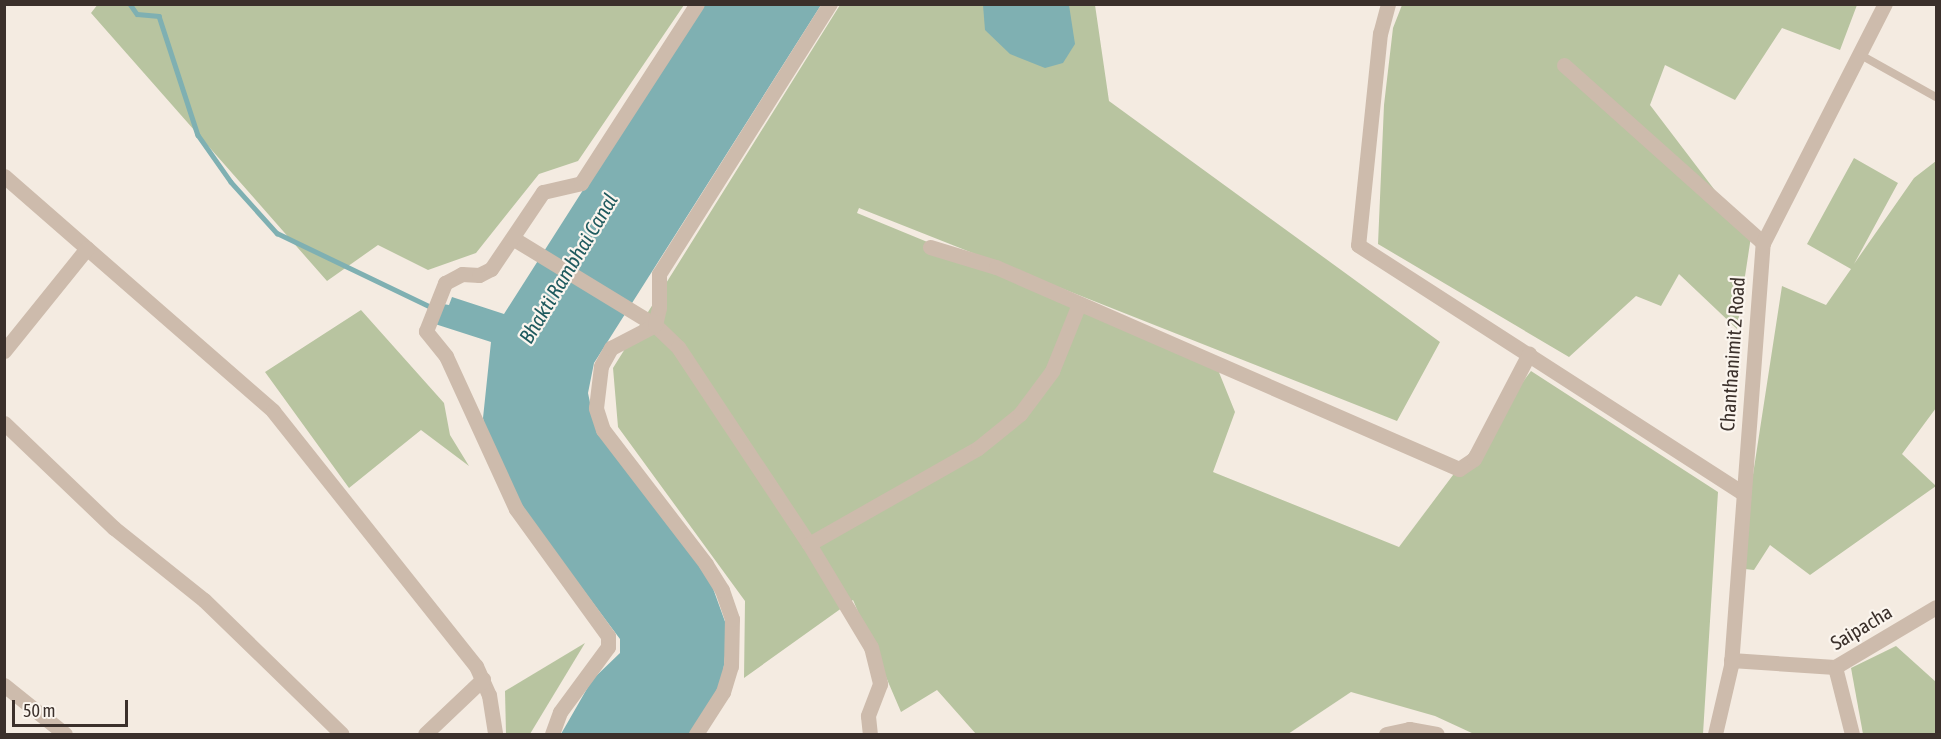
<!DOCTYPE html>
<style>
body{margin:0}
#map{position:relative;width:1941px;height:739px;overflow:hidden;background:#f4ebe1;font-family:"Asap Condensed",sans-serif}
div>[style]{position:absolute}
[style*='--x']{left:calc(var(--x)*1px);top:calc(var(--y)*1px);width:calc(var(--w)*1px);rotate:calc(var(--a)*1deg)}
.green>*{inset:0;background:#b8c4a0}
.water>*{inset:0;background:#7fb0b2}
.stream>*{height:4.5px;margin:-2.25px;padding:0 2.25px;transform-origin:2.25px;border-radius:2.25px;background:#7fb0b2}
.service>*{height:8px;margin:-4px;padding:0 4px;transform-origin:4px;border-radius:4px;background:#cdbbac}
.minor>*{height:15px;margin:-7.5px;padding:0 7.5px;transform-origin:7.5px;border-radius:7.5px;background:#cdbbac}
span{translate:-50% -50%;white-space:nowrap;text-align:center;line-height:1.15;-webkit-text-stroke:4.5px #fbf5ee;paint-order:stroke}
.street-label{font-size:20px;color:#3b302b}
.water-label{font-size:21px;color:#1f5a5e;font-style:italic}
.frame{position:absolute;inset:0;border:6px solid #3b302b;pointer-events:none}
.scale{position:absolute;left:12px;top:700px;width:116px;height:27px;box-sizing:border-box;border:3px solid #3b302b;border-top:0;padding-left:8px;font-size:18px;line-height:21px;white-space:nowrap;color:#3b302b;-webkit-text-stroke:4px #fbf5ee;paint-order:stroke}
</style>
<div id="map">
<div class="green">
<div style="clip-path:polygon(98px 4px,684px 4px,684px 5px,578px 161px,539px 174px,476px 253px,428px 270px,378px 245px,327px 281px,91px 13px)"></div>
<div style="clip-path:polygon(840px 5px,1095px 5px,1109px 101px,1440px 342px,1397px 421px,859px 208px,857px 213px,1214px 360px,1235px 412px,1213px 472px,1399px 547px,1531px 371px,1718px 492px,1703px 734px,1474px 734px,1435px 716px,1351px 692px,1288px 734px,976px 734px,937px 690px,901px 712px,853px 600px,744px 678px,745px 601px,618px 427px,613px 368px)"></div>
<div style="clip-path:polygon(1402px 5px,1857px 5px,1840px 50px,1782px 28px,1735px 100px,1665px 65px,1650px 105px,1720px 197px,1752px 230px,1737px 329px,1679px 274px,1661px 306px,1636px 296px,1569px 357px,1378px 244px,1384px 105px,1393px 28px)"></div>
<div style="clip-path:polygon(1854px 158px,1898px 183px,1854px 264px,1914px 178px,1936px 161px,1936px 408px,1902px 454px,1936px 486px,1810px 575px,1770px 545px,1754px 570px,1745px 569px,1750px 494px,1782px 286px,1826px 305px,1851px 269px,1807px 244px)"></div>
<div style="clip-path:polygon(361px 310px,444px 403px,450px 435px,469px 466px,421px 430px,349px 488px,265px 372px)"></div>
<div style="clip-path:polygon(585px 643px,530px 734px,506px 734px,505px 691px)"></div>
<div style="clip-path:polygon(1896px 646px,1936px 682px,1936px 734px,1863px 734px,1851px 668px)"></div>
</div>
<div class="water">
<div style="clip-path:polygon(701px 5px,821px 5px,594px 363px,588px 393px,594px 422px,710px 580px,728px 630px,722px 682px,689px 734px,561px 734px,592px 680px,620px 653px,620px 639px,519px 504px,487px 440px,483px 418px,491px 342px,435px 324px,443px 304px,449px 305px,452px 297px,504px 314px)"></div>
<div style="clip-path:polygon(983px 5px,1069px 5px,1075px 44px,1063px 63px,1045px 68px,1010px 54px,985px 30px)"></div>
</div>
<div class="stream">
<div style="--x:130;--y:4;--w:12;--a:55"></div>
<div style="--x:137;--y:14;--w:22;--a:5"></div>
<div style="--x:159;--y:16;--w:125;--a:71.9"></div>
<div style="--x:198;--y:135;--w:57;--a:54.9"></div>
<div style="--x:231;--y:182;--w:69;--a:48"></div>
<div style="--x:277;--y:233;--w:171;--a:25.7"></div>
</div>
<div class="service">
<div style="--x:1859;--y:54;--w:88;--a:29.2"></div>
</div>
<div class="minor">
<div style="--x:1388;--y:4;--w:30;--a:105"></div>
<div style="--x:1380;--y:33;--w:213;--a:95.9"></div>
<div style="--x:1358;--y:245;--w:458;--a:32.8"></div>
<div style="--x:1564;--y:65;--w:267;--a:41.8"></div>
<div style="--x:4;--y:176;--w:357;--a:41.1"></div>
<div style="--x:273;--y:411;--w:326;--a:51.5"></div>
<div style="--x:476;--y:666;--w:32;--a:66"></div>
<div style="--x:489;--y:695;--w:39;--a:81"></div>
<div style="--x:514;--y:239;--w:165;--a:31.4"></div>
<div style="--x:655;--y:325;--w:32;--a:44"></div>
<div style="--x:678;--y:347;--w:237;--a:56.4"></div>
<div style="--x:809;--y:544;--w:120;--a:59"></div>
<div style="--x:871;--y:647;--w:38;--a:76"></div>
<div style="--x:880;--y:684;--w:34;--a:111"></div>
<div style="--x:868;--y:716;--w:18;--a:84"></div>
<div style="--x:930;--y:247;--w:69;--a:16.9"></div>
<div style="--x:996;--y:267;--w:505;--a:23.57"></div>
<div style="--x:1459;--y:469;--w:18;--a:-34"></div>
<div style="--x:1474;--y:459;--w:119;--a:-62.4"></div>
<div style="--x:4;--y:351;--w:132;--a:-51.1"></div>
<div style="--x:4;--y:423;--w:152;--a:43.7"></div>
<div style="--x:114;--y:528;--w:115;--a:38.7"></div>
<div style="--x:204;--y:600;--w:192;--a:44.2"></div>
<div style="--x:809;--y:544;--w:194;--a:-29.6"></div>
<div style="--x:978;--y:448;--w:54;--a:-39"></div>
<div style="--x:1020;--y:414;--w:54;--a:-53.3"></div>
<div style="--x:1052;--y:371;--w:72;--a:-68.1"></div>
<div style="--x:1731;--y:660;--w:104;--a:3.9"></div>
<div style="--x:1835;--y:667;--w:117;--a:-30.7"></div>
<div style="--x:1835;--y:667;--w:69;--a:75.8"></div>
<div style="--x:4;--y:685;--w:78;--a:38.8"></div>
<div style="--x:425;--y:734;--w:80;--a:-43.5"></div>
<div style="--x:552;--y:734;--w:23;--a:-70"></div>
<div style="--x:560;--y:712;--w:81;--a:-53.6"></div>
<div style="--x:608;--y:647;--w:11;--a:-90"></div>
<div style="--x:608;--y:636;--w:157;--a:-125.9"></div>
<div style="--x:516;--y:509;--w:168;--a:-114.6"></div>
<div style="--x:446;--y:356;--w:32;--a:-129"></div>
<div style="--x:426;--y:331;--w:52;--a:-68.4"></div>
<div style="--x:445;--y:283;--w:19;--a:-28"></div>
<div style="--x:462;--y:274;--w:17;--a:3"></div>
<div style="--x:479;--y:275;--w:13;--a:-27"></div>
<div style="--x:491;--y:269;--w:93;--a:-56"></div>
<div style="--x:543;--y:192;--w:39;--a:-13"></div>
<div style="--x:581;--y:183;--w:213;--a:-57.1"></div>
<div style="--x:696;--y:734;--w:50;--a:-57.3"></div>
<div style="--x:723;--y:692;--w:27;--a:-73"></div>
<div style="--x:731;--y:666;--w:47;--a:-88.8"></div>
<div style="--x:732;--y:619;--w:31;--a:-109"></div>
<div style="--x:722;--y:590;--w:31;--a:-122"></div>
<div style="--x:706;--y:564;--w:169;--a:-127.5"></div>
<div style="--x:603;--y:430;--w:23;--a:-108"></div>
<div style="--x:596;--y:408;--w:42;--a:-83.2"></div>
<div style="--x:601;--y:366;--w:21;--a:-61"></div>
<div style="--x:611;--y:348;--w:50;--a:-27.6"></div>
<div style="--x:655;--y:325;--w:17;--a:-77"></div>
<div style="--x:659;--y:308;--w:34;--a:-90"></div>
<div style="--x:659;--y:274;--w:320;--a:-57.7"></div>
<div style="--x:1386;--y:734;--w:24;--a:-12"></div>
<div style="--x:1409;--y:729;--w:28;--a:10"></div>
<div style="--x:1715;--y:734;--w:71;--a:-76.9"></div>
<div style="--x:1731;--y:665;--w:423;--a:-85.7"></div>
<div style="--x:1763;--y:243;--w:268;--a:-63"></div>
</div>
<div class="street-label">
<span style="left:1732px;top:354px;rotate:-86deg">Chanthanimit 2 Road</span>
<span style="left:1861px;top:627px;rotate:-31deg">Saipacha</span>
</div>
<div class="water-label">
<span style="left:568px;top:268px;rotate:-59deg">Bhakti Rambhai Canal</span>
</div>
<div class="frame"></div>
<div class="scale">50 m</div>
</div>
